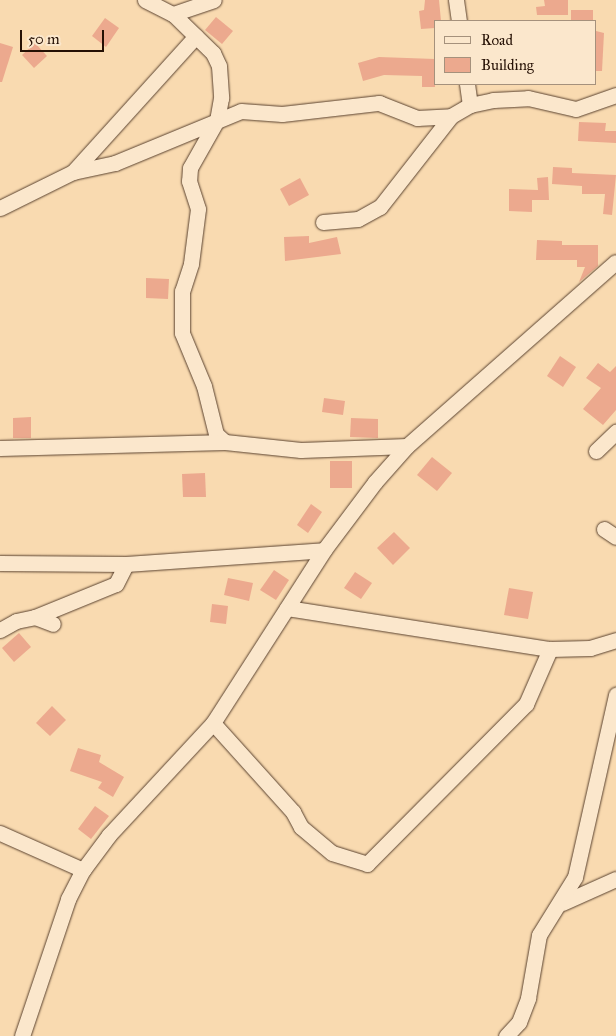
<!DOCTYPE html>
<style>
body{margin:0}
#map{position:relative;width:616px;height:1036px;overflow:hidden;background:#f9dab0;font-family:"IM FELL Great Primer",serif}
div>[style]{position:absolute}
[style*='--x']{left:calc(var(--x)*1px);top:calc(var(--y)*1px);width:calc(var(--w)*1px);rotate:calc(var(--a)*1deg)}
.building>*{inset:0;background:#eca98e}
.roads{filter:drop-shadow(0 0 1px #5a422f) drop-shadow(0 0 1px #5a422f)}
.minor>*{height:15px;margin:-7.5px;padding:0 7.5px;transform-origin:7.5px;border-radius:7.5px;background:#fbe7cc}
span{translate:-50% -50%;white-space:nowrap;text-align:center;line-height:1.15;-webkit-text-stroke:4px #fbe7cc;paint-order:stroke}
.legend{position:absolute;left:434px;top:20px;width:162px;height:65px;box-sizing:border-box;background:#fbe7cc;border:1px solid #a5917c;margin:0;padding:6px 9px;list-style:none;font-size:15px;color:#251004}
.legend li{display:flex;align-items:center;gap:10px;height:25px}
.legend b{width:25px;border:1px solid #a5917c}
.scale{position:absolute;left:20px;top:30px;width:84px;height:22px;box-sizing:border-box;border:2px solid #251004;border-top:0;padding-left:6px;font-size:15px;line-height:18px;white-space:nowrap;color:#251004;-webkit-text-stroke:4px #fbe7cc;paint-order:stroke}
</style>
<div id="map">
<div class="building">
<div style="clip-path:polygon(425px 0,439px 0,441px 21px,435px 21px,435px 28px,421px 29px,419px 11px,424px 10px)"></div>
<div style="clip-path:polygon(544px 0,568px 0,568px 15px,537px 15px,536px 7px,545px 6px)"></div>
<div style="clip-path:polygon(571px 10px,593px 10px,593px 21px,571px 21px)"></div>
<div style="clip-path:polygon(216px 17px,233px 31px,222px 44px,205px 30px)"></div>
<div style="clip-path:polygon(105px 18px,119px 28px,106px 47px,92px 36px)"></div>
<div style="clip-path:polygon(596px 31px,604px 33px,602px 71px,595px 71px)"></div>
<div style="clip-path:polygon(0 43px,13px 47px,2px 82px,0 82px)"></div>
<div style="clip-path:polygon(35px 43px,47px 56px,34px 68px,22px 55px)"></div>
<div style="clip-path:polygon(379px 57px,435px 59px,435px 87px,422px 87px,422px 76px,384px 75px,363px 81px,358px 63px)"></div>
<div style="clip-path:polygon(579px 122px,606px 123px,605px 131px,616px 131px,616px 143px,578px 141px)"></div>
<div style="clip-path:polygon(553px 167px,572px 168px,572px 173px,616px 175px,612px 215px,603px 214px,605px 194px,582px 194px,582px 186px,552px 184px)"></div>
<div style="clip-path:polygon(548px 177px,549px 200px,532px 200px,532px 212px,509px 211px,509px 189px,538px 190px,537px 178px)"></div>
<div style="clip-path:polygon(300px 178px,309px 195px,289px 206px,280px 189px)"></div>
<div style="clip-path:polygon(309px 236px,309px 243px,337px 237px,341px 254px,285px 261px,284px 237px)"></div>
<div style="clip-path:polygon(537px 240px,562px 241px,562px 245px,598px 245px,598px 266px,579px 282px,585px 267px,577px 267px,577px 260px,536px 260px)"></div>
<div style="clip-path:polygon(146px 278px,169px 279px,168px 299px,146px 298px)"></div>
<div style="clip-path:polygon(560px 356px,576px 367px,563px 387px,547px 376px)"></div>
<div style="clip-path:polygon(598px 363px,610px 372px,616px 366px,616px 410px,603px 425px,583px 409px,601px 388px,586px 378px)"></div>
<div style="clip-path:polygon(324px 398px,345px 401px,343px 415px,322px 412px)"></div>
<div style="clip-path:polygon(31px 417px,31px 438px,13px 438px,13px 418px)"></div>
<div style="clip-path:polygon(351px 418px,378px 419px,378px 438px,350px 437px)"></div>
<div style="clip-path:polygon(432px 457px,452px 473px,437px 491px,417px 475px)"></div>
<div style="clip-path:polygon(330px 461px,352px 461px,352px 488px,330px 488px)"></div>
<div style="clip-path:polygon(205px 473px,206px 497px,183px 497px,182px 474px)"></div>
<div style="clip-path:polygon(311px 504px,322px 512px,308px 533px,297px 525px)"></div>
<div style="clip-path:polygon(394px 532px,410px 548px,393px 565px,377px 548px)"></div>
<div style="clip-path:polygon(274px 570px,289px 580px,276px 600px,260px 590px)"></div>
<div style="clip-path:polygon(355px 572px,372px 583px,361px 599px,344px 588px)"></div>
<div style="clip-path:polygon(228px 578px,253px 583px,249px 601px,224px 595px)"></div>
<div style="clip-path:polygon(509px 588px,533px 592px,528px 619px,504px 615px)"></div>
<div style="clip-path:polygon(212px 604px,228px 606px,226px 624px,210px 622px)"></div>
<div style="clip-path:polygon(19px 633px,31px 647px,14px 662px,2px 648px)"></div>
<div style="clip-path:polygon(52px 706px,66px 720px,50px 736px,36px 723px)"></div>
<div style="clip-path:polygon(78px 748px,101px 755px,99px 762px,124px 777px,113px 797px,98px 788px,102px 782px,70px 771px)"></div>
<div style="clip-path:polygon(95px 806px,109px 816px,91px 839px,78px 829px)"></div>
</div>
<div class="roads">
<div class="minor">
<div style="--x:145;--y:0;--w:31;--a:27"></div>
<div style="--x:173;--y:14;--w:56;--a:44.3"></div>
<div style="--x:213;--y:53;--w:14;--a:65"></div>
<div style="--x:219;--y:66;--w:32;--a:86"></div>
<div style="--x:221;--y:98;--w:22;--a:100"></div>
<div style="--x:217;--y:120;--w:55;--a:119.4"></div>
<div style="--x:190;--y:168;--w:13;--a:94"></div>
<div style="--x:189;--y:181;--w:29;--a:72"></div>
<div style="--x:198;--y:209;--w:55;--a:97.3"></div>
<div style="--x:191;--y:264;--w:28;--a:108"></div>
<div style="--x:182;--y:291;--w:42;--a:90"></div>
<div style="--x:182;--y:333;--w:57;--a:67.5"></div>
<div style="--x:204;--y:386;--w:49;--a:76"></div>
<div style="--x:216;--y:434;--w:12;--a:42"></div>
<div style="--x:225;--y:442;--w:76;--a:6"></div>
<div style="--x:301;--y:450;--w:106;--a:-2.2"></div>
<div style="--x:456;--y:0;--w:21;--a:82"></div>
<div style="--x:173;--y:14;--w:43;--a:-18.9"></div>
<div style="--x:467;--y:84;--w:21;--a:82"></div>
<div style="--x:73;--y:172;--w:183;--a:-47.9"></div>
<div style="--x:0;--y:208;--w:81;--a:-26.3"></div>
<div style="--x:73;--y:172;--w:43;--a:-12.1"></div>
<div style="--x:115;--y:163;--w:136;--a:-22.4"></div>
<div style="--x:241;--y:111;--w:41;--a:4.2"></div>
<div style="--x:282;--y:114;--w:98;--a:-6.5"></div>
<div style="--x:379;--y:103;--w:41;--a:21.5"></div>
<div style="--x:417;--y:118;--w:34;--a:-3"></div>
<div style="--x:451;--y:116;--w:22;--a:-30"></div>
<div style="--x:470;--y:105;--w:24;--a:-12"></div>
<div style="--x:493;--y:100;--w:35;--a:-3"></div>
<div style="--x:528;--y:98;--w:49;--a:12.9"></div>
<div style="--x:576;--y:109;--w:42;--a:-19.3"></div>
<div style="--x:323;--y:222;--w:35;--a:-5"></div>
<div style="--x:358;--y:219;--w:25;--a:-29"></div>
<div style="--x:380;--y:207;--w:115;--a:-52"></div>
<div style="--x:0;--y:448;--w:225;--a:-1.5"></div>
<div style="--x:596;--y:451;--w:28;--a:-44"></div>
<div style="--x:604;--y:529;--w:14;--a:34"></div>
<div style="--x:0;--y:563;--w:126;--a:0.5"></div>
<div style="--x:126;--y:564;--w:198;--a:-4"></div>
<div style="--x:287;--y:608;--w:266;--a:8.9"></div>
<div style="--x:550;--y:649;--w:40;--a:-1.4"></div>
<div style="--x:590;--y:648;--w:27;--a:-17"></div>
<div style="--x:35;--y:617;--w:87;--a:-22.2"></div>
<div style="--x:116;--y:584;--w:22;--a:-63"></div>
<div style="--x:0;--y:630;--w:18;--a:-29"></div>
<div style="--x:16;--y:621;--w:19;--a:-12"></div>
<div style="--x:35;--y:617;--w:19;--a:21"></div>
<div style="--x:213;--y:723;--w:120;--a:48"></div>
<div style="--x:293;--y:812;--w:17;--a:62"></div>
<div style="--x:301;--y:827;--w:40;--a:40"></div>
<div style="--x:332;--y:853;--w:37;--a:17"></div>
<div style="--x:367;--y:864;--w:226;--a:-45.2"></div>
<div style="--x:526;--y:704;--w:60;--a:-66.4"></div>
<div style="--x:0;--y:833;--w:91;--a:24"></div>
<div style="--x:562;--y:903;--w:59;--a:-24"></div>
<div style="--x:22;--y:1036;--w:145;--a:-71.4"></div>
<div style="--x:68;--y:899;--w:33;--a:-63"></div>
<div style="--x:83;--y:870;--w:44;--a:-53.4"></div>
<div style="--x:109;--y:835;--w:153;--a:-47.1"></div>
<div style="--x:213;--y:723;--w:206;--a:-57.3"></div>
<div style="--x:324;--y:550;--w:85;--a:-53.1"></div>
<div style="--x:375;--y:482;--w:48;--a:-48.4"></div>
<div style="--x:407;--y:446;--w:278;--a:-41.4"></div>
<div style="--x:506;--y:1036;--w:19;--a:-47"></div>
<div style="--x:519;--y:1022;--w:26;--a:-69"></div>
<div style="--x:528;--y:998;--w:64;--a:-80.1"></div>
<div style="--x:539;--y:935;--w:68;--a:-58.2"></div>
<div style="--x:575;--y:877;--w:187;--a:-77.3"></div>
</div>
</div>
<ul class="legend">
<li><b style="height:6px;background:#fbe7cc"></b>Road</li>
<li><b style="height:14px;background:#eca98e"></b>Building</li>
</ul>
<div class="scale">50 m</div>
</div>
